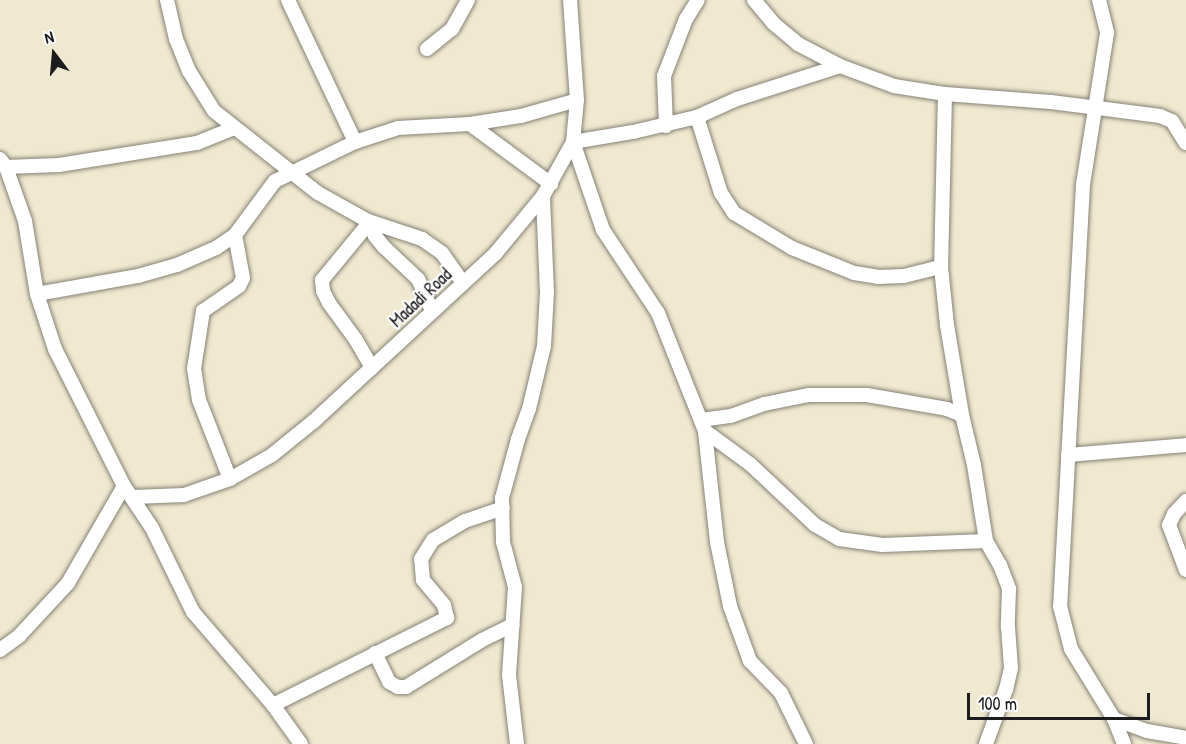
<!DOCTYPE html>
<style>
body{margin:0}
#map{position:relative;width:1186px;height:744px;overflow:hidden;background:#f0e9d1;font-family:"Patrick Hand",sans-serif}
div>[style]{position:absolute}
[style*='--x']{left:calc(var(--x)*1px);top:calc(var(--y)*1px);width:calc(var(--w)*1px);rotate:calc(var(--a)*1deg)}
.roads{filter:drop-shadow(0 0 2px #868276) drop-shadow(0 0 2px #868276)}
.minor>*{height:14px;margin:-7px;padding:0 7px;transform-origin:7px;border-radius:7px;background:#fff}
span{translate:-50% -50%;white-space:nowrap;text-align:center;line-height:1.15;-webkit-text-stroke:4.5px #fff;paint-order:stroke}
.street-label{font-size:18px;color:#1c1c1c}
.north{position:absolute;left:24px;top:24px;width:60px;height:60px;-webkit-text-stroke:4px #fff;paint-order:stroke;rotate:344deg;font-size:16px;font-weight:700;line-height:24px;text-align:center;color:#1c1c1c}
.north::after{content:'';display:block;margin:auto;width:21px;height:27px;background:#1c1c1c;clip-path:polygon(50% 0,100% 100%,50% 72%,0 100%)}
.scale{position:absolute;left:967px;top:693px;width:183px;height:27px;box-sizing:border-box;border:3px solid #1c1c1c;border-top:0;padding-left:8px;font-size:18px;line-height:21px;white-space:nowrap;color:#1c1c1c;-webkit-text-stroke:4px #fff;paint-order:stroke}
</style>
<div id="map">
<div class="roads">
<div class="minor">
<div style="--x:167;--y:0;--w:40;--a:77"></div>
<div style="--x:176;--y:39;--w:35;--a:68"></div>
<div style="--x:189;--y:71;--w:47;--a:58"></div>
<div style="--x:214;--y:111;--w:132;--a:38.3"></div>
<div style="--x:318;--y:193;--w:57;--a:29.2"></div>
<div style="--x:368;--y:221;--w:57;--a:18.4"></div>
<div style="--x:422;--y:239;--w:24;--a:35"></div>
<div style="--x:442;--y:253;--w:37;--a:55"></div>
<div style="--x:288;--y:0;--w:157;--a:64.7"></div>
<div style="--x:754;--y:0;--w:30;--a:50"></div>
<div style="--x:773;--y:23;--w:33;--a:40"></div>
<div style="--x:798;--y:44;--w:47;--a:27.6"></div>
<div style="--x:840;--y:66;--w:58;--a:20.3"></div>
<div style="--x:894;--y:86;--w:52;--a:8.9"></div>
<div style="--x:945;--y:94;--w:106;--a:4.3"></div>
<div style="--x:1051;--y:102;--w:110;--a:7.3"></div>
<div style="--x:1160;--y:116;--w:13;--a:23"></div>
<div style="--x:1172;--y:121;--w:26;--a:58"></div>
<div style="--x:1099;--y:0;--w:34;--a:76"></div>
<div style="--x:1107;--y:33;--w:153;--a:99"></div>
<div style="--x:1083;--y:184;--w:423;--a:93.1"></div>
<div style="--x:1060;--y:606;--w:44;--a:75.7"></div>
<div style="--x:1071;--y:649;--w:82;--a:58.4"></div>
<div style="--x:1114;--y:719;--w:27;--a:68"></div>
<div style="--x:427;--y:49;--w:32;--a:-39"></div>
<div style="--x:452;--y:29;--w:33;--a:-61"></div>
<div style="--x:945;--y:94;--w:173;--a:91.3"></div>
<div style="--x:941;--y:267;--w:58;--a:84.1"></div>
<div style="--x:947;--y:325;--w:91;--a:80.5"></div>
<div style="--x:697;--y:117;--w:80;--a:72.5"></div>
<div style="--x:721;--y:193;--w:24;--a:57"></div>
<div style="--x:734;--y:213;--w:68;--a:31.1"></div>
<div style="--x:792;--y:248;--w:67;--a:22"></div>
<div style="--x:854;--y:273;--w:24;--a:9"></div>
<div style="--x:878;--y:277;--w:26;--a:-2"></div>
<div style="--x:904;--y:276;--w:38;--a:-14"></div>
<div style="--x:470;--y:124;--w:101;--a:36.5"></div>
<div style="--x:666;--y:126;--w:50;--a:-92.3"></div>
<div style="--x:664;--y:76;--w:61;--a:-68.9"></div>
<div style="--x:686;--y:19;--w:22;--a:-58"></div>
<div style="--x:0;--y:159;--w:10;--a:53"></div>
<div style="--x:6;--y:167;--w:57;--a:70.6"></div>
<div style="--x:25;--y:221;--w:74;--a:80.7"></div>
<div style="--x:37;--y:294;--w:58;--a:71.9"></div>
<div style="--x:55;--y:349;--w:153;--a:63.3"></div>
<div style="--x:124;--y:486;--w:50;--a:56.3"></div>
<div style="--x:152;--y:528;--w:93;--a:64"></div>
<div style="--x:193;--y:612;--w:123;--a:49.3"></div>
<div style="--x:273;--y:705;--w:48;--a:54.3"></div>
<div style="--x:6;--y:167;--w:53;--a:-2.2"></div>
<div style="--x:59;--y:165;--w:140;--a:-9.1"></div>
<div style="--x:197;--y:143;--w:40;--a:-22"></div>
<div style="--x:368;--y:221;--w:17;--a:65"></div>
<div style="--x:375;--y:236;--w:14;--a:51"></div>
<div style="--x:384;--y:247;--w:47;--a:43.3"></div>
<div style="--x:418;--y:279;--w:35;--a:66"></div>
<div style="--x:369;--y:223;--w:74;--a:129.5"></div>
<div style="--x:322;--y:280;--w:11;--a:85"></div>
<div style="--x:323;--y:291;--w:13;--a:63"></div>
<div style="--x:329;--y:303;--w:46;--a:53.9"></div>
<div style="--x:356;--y:340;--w:32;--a:60"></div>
<div style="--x:37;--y:294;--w:103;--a:-10.1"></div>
<div style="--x:138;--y:276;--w:41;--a:-15.8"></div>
<div style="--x:177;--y:265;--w:43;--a:-23.6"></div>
<div style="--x:216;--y:248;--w:23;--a:-34"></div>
<div style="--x:235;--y:235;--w:67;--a:-53.5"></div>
<div style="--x:275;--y:181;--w:89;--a:-26"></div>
<div style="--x:355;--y:142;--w:45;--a:-18"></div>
<div style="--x:398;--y:128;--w:72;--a:-3.2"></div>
<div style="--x:470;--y:124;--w:52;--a:-8.9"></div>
<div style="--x:521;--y:116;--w:58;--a:-15.9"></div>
<div style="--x:701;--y:420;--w:30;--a:-8"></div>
<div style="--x:731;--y:416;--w:35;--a:-20"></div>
<div style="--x:764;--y:404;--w:46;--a:-11.3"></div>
<div style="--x:809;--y:395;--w:58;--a:0"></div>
<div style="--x:867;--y:395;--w:81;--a:9.9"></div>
<div style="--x:947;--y:409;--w:16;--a:22"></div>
<div style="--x:962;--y:415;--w:51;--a:76.5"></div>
<div style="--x:974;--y:465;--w:77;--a:81"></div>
<div style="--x:986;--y:541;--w:28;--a:60"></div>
<div style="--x:1000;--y:565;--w:26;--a:69"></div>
<div style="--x:1009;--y:589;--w:38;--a:92"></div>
<div style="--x:1008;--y:627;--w:41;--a:85.8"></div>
<div style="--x:1011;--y:668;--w:22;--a:103"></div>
<div style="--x:1006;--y:689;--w:59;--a:110"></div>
<div style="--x:705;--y:431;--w:56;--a:36.3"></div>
<div style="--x:750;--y:464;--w:89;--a:43.2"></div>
<div style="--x:815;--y:525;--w:28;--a:30"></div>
<div style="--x:839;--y:539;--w:44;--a:7.8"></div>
<div style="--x:883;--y:545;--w:103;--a:-2.2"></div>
<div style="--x:1068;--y:455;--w:118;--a:-4.8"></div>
<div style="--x:230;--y:479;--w:85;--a:-111.4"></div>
<div style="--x:199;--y:400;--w:31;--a:-99"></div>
<div style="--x:194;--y:369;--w:59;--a:-81.2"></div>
<div style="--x:203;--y:311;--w:44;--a:-34.8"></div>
<div style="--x:239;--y:286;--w:9;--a:-63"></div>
<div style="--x:243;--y:278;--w:44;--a:-100.5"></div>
<div style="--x:134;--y:497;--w:50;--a:-2.3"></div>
<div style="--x:184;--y:495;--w:49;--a:-19.2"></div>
<div style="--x:230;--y:479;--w:48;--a:-29.7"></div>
<div style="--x:272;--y:455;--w:54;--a:-39"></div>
<div style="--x:314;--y:421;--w:246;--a:-42.7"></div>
<div style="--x:495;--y:254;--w:75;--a:-50.4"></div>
<div style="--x:543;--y:196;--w:62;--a:-60.9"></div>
<div style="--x:573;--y:142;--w:42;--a:-84.6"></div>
<div style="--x:577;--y:100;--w:100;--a:-94"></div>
<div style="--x:1186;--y:501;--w:18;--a:133"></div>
<div style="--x:1174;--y:514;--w:12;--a:114"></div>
<div style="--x:1169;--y:525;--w:48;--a:69.3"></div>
<div style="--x:0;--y:650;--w:24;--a:-36"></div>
<div style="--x:19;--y:636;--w:72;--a:-47.2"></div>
<div style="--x:68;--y:583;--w:112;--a:-60"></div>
<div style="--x:375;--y:653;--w:32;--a:64"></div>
<div style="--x:389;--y:682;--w:10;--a:29"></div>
<div style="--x:398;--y:687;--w:8;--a:0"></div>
<div style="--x:406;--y:687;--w:89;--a:-31.7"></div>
<div style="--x:482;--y:640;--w:34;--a:-26"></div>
<div style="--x:273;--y:705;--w:195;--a:-26.6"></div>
<div style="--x:447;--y:618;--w:13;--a:-103"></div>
<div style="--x:444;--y:605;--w:33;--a:-130"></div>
<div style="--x:423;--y:580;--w:21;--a:-95"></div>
<div style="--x:421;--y:559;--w:22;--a:-58"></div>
<div style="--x:433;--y:540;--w:37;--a:-31"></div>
<div style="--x:465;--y:521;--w:40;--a:-18.9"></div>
<div style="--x:1114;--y:719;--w:35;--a:20"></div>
<div style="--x:1147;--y:731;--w:40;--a:10"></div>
<div style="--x:517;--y:744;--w:69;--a:-96.6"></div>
<div style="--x:509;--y:675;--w:88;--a:-86.1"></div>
<div style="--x:515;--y:587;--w:47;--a:-104.9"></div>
<div style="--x:503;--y:542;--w:44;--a:-91.3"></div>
<div style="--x:502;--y:498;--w:61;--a:-74.8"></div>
<div style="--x:518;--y:439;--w:32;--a:-70"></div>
<div style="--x:529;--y:409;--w:65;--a:-76.6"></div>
<div style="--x:544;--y:346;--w:53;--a:-86.8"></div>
<div style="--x:547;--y:293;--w:97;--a:-92.4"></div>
<div style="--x:806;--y:744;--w:57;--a:-116.1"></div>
<div style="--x:781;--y:693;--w:45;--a:-134.1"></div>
<div style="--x:750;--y:661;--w:59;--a:-110"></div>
<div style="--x:730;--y:606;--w:65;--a:-101.5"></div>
<div style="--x:717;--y:542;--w:112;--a:-96.2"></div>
<div style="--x:705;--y:431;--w:127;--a:-111.7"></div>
<div style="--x:658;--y:313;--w:100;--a:-123.5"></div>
<div style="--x:603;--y:230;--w:93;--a:-108.8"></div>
<div style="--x:573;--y:142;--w:61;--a:-9.5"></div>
<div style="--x:633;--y:132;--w:66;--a:-13.2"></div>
<div style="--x:697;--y:117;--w:44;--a:-24.2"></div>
<div style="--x:737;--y:99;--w:108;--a:-17.8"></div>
</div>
</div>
<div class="street-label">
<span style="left:421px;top:298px;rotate:-43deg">Madadi Road</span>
</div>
<div class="north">N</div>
<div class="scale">100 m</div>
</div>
